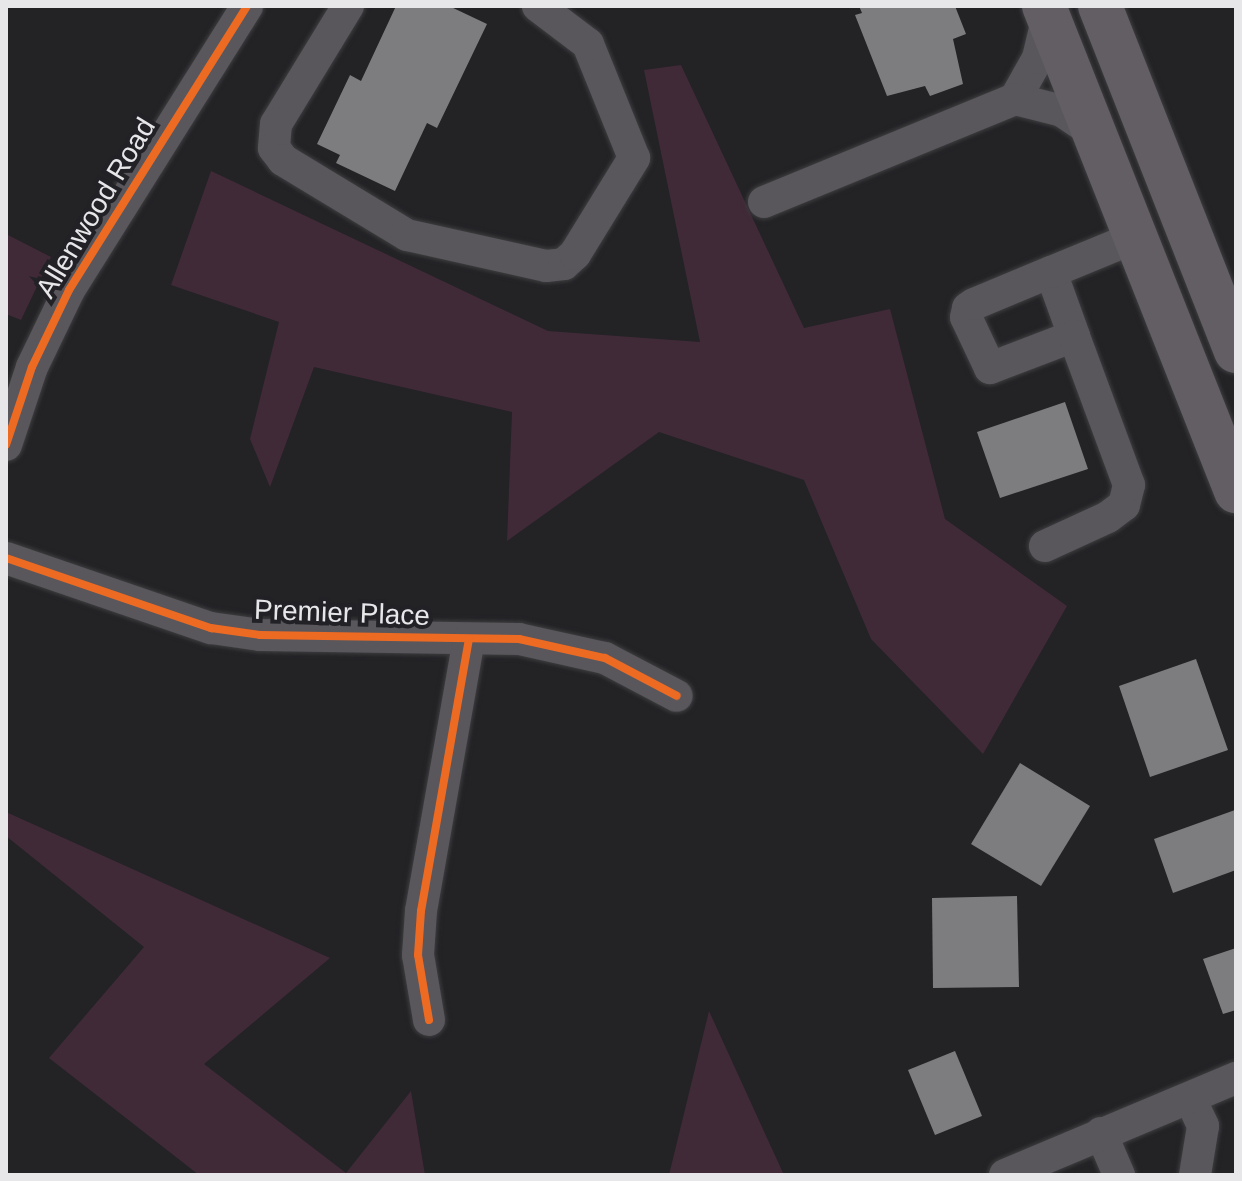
<!DOCTYPE html>
<style>
body{margin:0}
#map{position:relative;width:1242px;height:1181px;overflow:hidden;background:#232225;font-family:Helvetica,sans-serif}
div>[style]{position:absolute}
[style*='--x']{left:calc(var(--x)*1px);top:calc(var(--y)*1px);width:calc(var(--w)*1px);rotate:calc(var(--a)*1deg)}
.green>*{inset:0;background:#402a38}
.building>*{inset:0;background:#7d7c7f}
.roads{filter:drop-shadow(0 0 2px #3e3e40) drop-shadow(0 0 2px #3e3e40)}
.minor>*{height:32px;margin:-16px;padding:0 16px;transform-origin:16px;border-radius:16px;background:#59575c}
.highway>*{height:44px;margin:-22px;padding:0 22px;transform-origin:22px;border-radius:22px;background:#625e64}
.cycleway>*{height:8px;margin:-4px;padding:0 4px;transform-origin:4px;border-radius:4px;background:#ed6a23}
span{translate:-50% -50%;white-space:nowrap;text-align:center;line-height:1.15;-webkit-text-stroke:8px #222126;paint-order:stroke}
.street-label{font-size:28px;color:#e7e7ea}
.frame{position:absolute;inset:0;border:8px solid #e7e7ea;pointer-events:none}
</style>
<div id="map">
<div class="green">
<div style="clip-path:polygon(681px 65px,804px 328px,890px 309px,945px 519px,1067px 606px,983px 754px,871px 639px,804px 480px,659px 432px,507px 541px,512px 412px,314px 367px,270px 487px,250px 439px,279px 322px,171px 285px,211px 171px,548px 331px,700px 342px,644px 70px)"></div>
<div style="clip-path:polygon(6px 234px,51px 257px,21px 320px,6px 314px)"></div>
<div style="clip-path:polygon(6px 812px,330px 958px,204px 1064px,346px 1173px,411px 1091px,425px 1175px,199px 1175px,49px 1058px,144px 947px,6px 836px)"></div>
<div style="clip-path:polygon(709px 1011px,784px 1175px,669px 1175px)"></div>
</div>
<div class="building">
<div style="clip-path:polygon(396px 6px,449px 6px,487px 24px,437px 128px,427px 123px,395px 191px,336px 163px,340px 155px,317px 144px,350px 75px,361px 81px)"></div>
<div style="clip-path:polygon(859px 6px,955px 6px,966px 34px,953px 39px,963px 84px,930px 96px,925px 86px,887px 96px,855px 15px,862px 13px)"></div>
<div style="clip-path:polygon(1065px 402px,1088px 469px,1000px 498px,977px 432px)"></div>
<div style="clip-path:polygon(1196px 659px,1228px 750px,1150px 777px,1119px 686px)"></div>
<div style="clip-path:polygon(1020px 763px,1090px 806px,1041px 886px,971px 844px)"></div>
<div style="clip-path:polygon(1235px 810px,1236px 870px,1173px 893px,1154px 839px)"></div>
<div style="clip-path:polygon(1017px 896px,1019px 987px,933px 988px,932px 898px)"></div>
<div style="clip-path:polygon(1236px 948px,1236px 1010px,1223px 1014px,1203px 959px)"></div>
<div style="clip-path:polygon(955px 1051px,982px 1116px,935px 1135px,908px 1070px)"></div>
</div>
<div class="roads">
<div class="minor">
<div style="--x:348;--y:6;--w:138;--a:121.4"></div>
<div style="--x:276;--y:124;--w:24;--a:95"></div>
<div style="--x:274;--y:148;--w:15;--a:53"></div>
<div style="--x:283;--y:160;--w:145;--a:31.2"></div>
<div style="--x:407;--y:235;--w:142;--a:12.6"></div>
<div style="--x:546;--y:266;--w:18;--a:-6"></div>
<div style="--x:564;--y:264;--w:15;--a:-42"></div>
<div style="--x:575;--y:254;--w:113;--a:-58.4"></div>
<div style="--x:634;--y:158;--w:123;--a:-112"></div>
<div style="--x:588;--y:44;--w:63;--a:-142.8"></div>
<div style="--x:1015;--y:99;--w:47;--a:-60.7"></div>
<div style="--x:1038;--y:58;--w:43;--a:-76.6"></div>
<div style="--x:764;--y:202;--w:271;--a:-22.3"></div>
<div style="--x:1015;--y:99;--w:49;--a:14.3"></div>
<div style="--x:1062;--y:111;--w:40;--a:34"></div>
<div style="--x:1051;--y:272;--w:68;--a:70.2"></div>
<div style="--x:1074;--y:336;--w:90;--a:159.1"></div>
<div style="--x:990;--y:368;--w:56;--a:-115.2"></div>
<div style="--x:966;--y:317;--w:9;--a:-77"></div>
<div style="--x:968;--y:308;--w:7;--a:-34"></div>
<div style="--x:974;--y:304;--w:83;--a:-22.6"></div>
<div style="--x:1051;--y:272;--w:92;--a:-22.4"></div>
<div style="--x:6;--y:445;--w:82;--a:-71.6"></div>
<div style="--x:32;--y:367;--w:85;--a:-64.3"></div>
<div style="--x:69;--y:290;--w:335;--a:-57.9"></div>
<div style="--x:1045;--y:546;--w:69;--a:-24.7"></div>
<div style="--x:1108;--y:517;--w:20;--a:-37"></div>
<div style="--x:1124;--y:505;--w:21;--a:-76"></div>
<div style="--x:1129;--y:485;--w:159;--a:-110.3"></div>
<div style="--x:6;--y:558;--w:217;--a:18.9"></div>
<div style="--x:211;--y:628;--w:49;--a:8.1"></div>
<div style="--x:260;--y:635;--w:259;--a:0.9"></div>
<div style="--x:519;--y:639;--w:88;--a:12.5"></div>
<div style="--x:605;--y:658;--w:81;--a:27.8"></div>
<div style="--x:429;--y:1020;--w:66;--a:-99.6"></div>
<div style="--x:418;--y:955;--w:44;--a:-86.1"></div>
<div style="--x:421;--y:911;--w:276;--a:-80"></div>
<div style="--x:1190;--y:1098;--w:31;--a:65"></div>
<div style="--x:1203;--y:1126;--w:50;--a:99.3"></div>
<div style="--x:1101;--y:1133;--w:46;--a:66.8"></div>
<div style="--x:1005;--y:1175;--w:251;--a:-22.8"></div>
</div>
<div class="highway">
<div style="--x:1044;--y:6;--w:522;--a:68.4"></div>
<div style="--x:1100;--y:6;--w:371;--a:68.5"></div>
</div>
</div>
<div class="cycleway">
<div style="--x:6;--y:445;--w:82;--a:-71.6"></div>
<div style="--x:32;--y:367;--w:85;--a:-64.3"></div>
<div style="--x:69;--y:290;--w:335;--a:-57.9"></div>
<div style="--x:6;--y:558;--w:217;--a:18.9"></div>
<div style="--x:211;--y:628;--w:49;--a:8.1"></div>
<div style="--x:260;--y:635;--w:259;--a:0.9"></div>
<div style="--x:519;--y:639;--w:88;--a:12.5"></div>
<div style="--x:605;--y:658;--w:81;--a:27.8"></div>
<div style="--x:429;--y:1020;--w:66;--a:-99.6"></div>
<div style="--x:418;--y:955;--w:44;--a:-86.1"></div>
<div style="--x:421;--y:911;--w:276;--a:-80"></div>
</div>
<div class="street-label">
<span style="left:96px;top:208px;rotate:-59deg">Allenwood Road</span>
<span style="left:342px;top:613px;rotate:2deg">Premier Place</span>
</div>
<div class="frame"></div>
</div>
